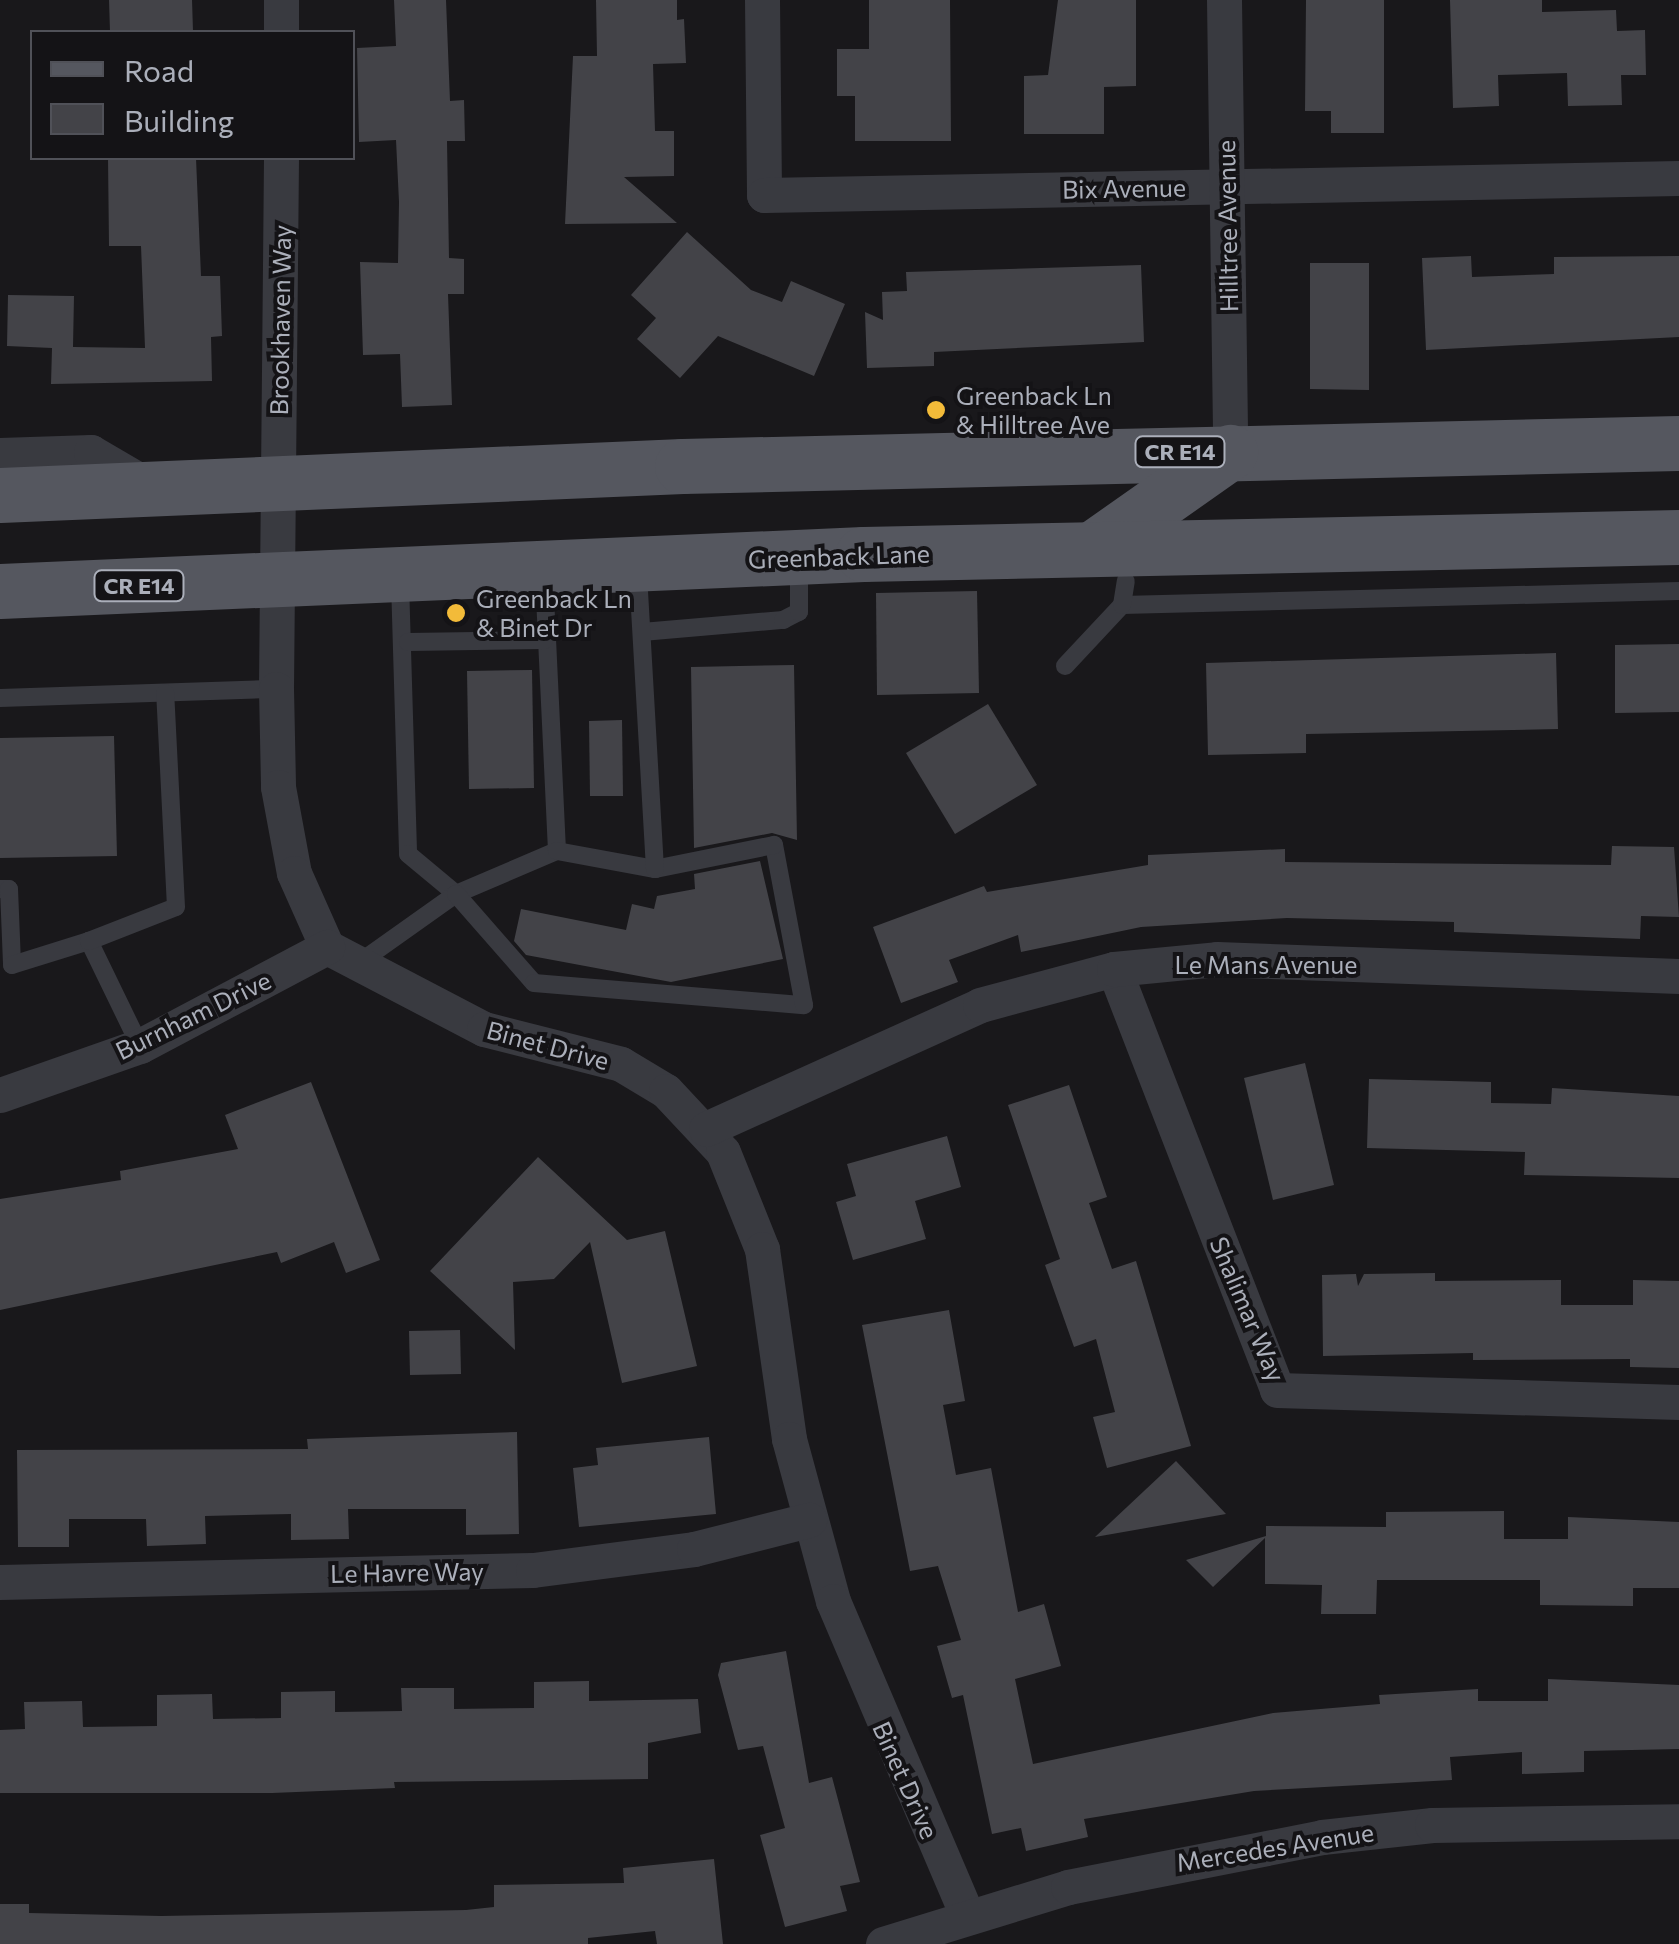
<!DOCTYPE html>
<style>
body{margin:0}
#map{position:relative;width:1679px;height:1944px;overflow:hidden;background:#19181b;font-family:Commissioner,sans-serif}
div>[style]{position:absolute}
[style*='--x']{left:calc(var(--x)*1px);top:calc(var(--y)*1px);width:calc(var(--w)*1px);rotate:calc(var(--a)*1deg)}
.building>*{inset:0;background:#434348}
.lane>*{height:18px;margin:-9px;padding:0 9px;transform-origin:9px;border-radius:9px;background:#393a40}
.street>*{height:35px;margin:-17.5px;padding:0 17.5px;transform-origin:17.5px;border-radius:17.5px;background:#393a40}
.primary>*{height:55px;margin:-27.5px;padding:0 27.5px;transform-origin:27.5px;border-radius:27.5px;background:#55575f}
.dots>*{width:28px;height:28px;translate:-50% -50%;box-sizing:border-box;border:5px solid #141316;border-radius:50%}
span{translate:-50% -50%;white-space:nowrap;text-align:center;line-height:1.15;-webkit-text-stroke:8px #141316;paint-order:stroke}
.shield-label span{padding:2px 8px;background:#141316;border:2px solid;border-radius:8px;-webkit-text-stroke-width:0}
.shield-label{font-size:22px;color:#abafba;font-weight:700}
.street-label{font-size:25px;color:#abafba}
.poi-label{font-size:25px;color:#abafba}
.left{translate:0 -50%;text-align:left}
.legend{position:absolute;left:30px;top:30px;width:325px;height:130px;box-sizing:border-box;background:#141316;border:2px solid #505158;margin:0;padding:12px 18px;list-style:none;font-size:30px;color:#abafba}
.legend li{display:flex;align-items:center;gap:20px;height:50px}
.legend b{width:50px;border:2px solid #505158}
</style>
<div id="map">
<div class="building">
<div style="clip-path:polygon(109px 0,192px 0,193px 32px,110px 31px)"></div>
<div style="clip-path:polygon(394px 0,446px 0,450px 101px,464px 100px,465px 141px,447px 141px,449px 258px,464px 259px,464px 294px,448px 294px,452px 405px,402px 407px,400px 354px,363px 355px,360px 262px,398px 263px,399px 202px,396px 140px,359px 142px,357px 48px,396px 46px)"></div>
<div style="clip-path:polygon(596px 0,677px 0,677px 20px,684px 19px,686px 63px,653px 64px,655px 131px,674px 131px,674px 176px,624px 177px,677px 223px,565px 224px,573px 56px,597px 56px)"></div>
<div style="clip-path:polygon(869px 0,950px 0,951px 141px,855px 141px,855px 96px,837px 96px,837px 49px,869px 49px)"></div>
<div style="clip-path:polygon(1058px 0,1136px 0,1136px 86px,1104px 87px,1104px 134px,1024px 134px,1024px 76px,1048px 75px)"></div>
<div style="clip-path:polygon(1306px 0,1384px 0,1384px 133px,1331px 133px,1331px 111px,1305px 111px)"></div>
<div style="clip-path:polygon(1450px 0,1542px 0,1542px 12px,1616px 10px,1617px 31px,1645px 30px,1646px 75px,1621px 75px,1622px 105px,1568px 106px,1567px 73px,1498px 75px,1499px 106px,1453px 108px)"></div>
<div style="clip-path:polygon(108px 158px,196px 158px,201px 276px,220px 276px,222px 336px,211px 337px,212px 381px,51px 384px,52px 348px,7px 346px,8px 295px,74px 296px,73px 347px,145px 348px,141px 246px,109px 246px)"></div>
<div style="clip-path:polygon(687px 232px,751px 290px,782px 302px,791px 281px,845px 304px,814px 376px,718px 336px,680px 378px,637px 339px,656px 318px,631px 295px)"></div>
<div style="clip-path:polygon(1471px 256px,1472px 277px,1554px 274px,1554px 257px,1679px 256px,1679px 337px,1426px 350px,1422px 258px)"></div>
<div style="clip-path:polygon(1310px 263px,1369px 263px,1369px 390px,1310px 389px)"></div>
<div style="clip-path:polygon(1141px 265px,1144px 342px,934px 352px,934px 366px,867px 368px,865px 312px,883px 320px,882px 292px,907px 291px,906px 272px)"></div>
<div style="clip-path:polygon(977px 591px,979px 693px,877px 695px,876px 593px)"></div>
<div style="clip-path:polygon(1679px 644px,1679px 712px,1615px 713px,1615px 645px)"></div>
<div style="clip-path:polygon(1556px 653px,1558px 729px,1306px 734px,1306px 753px,1208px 755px,1206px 663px)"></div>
<div style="clip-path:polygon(794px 665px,797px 840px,772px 833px,694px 848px,691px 667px)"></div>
<div style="clip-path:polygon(532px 670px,534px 788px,469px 789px,467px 671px)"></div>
<div style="clip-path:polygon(988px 704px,1037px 785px,955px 834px,906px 753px)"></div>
<div style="clip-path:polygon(622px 720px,623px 796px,590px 796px,589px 721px)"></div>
<div style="clip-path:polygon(114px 736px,117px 856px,0 858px,0 738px)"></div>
<div style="clip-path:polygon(1612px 846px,1674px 847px,1679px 917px,1641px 916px,1640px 939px,1454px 932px,1454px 922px,1287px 918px,1141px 927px,1021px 952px,1018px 935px,949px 960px,958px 982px,901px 1003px,873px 927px,984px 886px,987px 892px,1148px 865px,1148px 855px,1285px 849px,1285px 862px,1611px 865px)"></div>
<div style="clip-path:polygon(760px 861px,783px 959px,671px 982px,526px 955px,514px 941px,521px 909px,626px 930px,632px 904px,654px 909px,657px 896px,695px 889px,694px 874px)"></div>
<div style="clip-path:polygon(1305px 1063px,1334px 1185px,1273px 1200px,1244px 1078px)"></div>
<div style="clip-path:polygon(1369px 1079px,1491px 1082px,1491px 1103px,1551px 1104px,1552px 1088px,1679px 1096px,1679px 1178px,1524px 1175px,1525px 1152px,1367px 1148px)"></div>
<div style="clip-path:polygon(311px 1082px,380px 1260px,346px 1273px,334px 1242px,281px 1263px,277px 1252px,0 1310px,0 1199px,121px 1180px,120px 1171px,238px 1149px,225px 1115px)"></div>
<div style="clip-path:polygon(1069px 1085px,1107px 1197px,1089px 1203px,1112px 1269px,1136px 1261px,1191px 1446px,1107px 1468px,1093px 1417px,1115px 1412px,1096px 1339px,1074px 1347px,1045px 1265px,1060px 1259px,1008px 1105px)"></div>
<div style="clip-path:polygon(947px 1136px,961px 1187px,915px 1201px,926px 1239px,853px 1260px,836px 1202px,856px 1196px,847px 1164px)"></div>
<div style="clip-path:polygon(538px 1157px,627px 1240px,665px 1231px,697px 1366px,622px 1383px,590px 1242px,554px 1279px,513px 1282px,515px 1350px,430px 1271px)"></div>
<div style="clip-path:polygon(1435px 1273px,1435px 1281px,1561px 1280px,1561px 1305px,1633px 1305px,1633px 1280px,1679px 1281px,1679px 1368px,1630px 1367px,1630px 1359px,1473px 1360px,1473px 1353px,1323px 1356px,1322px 1275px,1356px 1274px,1358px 1286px,1364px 1274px)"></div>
<div style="clip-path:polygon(949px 1310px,965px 1401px,943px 1405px,956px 1475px,991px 1468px,1018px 1612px,1044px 1604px,1061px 1666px,1015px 1679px,1033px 1764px,1273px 1713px,1380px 1704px,1379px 1695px,1478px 1689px,1478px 1701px,1548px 1701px,1548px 1679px,1679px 1685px,1679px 1749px,1584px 1751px,1584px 1772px,1522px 1774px,1522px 1752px,1450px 1757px,1452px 1780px,1254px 1791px,1084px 1819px,1088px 1837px,1026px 1851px,1021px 1828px,992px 1834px,963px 1695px,952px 1698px,937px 1646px,961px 1640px,938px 1566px,910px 1571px,862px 1325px)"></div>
<div style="clip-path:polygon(460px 1330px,461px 1374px,410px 1375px,409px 1331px)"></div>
<div style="clip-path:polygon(517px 1432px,519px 1534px,466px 1535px,466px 1509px,348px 1509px,349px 1539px,291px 1540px,291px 1514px,205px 1516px,206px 1544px,147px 1546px,146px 1519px,69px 1519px,69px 1547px,18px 1547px,17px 1450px,308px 1449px,307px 1439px)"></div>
<div style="clip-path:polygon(709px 1437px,716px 1514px,579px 1527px,573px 1468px,598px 1465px,596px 1448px)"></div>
<div style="clip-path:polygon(1176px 1461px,1226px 1514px,1095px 1537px)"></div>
<div style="clip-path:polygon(1504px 1511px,1504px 1539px,1568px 1539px,1568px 1517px,1679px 1522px,1679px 1588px,1633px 1588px,1633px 1606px,1540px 1605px,1540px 1580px,1377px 1580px,1376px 1614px,1321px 1614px,1322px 1585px,1265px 1584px,1265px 1538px,1213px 1587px,1186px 1560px,1266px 1536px,1266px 1526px,1386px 1527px,1386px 1512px)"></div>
<div style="clip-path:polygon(786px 1651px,809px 1783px,832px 1777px,860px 1882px,840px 1886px,847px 1911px,785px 1927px,760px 1835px,785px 1828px,763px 1746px,738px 1750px,718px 1675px,721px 1663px)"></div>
<div style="clip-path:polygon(589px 1681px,589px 1701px,698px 1699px,701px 1733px,648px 1743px,648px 1779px,394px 1782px,395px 1788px,272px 1793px,0 1793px,0 1730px,25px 1729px,24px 1702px,82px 1701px,83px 1727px,157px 1726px,157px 1695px,212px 1694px,213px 1719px,281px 1718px,281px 1692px,335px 1691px,335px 1712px,402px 1711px,401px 1688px,454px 1688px,454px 1709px,534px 1708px,534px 1682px)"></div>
<div style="clip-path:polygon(714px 1859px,723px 1944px,657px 1944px,655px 1931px,588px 1938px,588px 1944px,0 1944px,0 1904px,29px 1904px,29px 1913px,161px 1916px,466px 1910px,494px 1907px,494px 1885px,624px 1883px,623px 1868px)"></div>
</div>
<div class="lane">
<div style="--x:400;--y:582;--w:272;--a:88.3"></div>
<div style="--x:408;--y:854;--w:62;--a:39.8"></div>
<div style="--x:456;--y:894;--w:110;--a:-23.1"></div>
<div style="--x:557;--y:851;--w:279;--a:-92.7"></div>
<div style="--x:1122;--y:605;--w:557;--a:-1.44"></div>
<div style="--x:642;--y:632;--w:142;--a:-4.9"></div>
<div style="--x:783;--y:620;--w:18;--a:-27"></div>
<div style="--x:799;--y:612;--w:49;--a:-90"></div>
<div style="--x:408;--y:642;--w:136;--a:-0.8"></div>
<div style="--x:1065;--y:666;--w:83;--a:-46.9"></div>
<div style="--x:1122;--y:605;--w:24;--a:-81"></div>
<div style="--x:0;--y:698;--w:276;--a:-1.9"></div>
<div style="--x:557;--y:851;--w:100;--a:10.4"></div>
<div style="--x:0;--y:889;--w:9;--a:0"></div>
<div style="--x:9;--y:889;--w:76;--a:87.7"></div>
<div style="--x:12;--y:965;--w:81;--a:-17.3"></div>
<div style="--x:363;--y:960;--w:114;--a:-35.4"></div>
<div style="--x:456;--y:894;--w:118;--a:48.8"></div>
<div style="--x:534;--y:983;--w:271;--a:4.7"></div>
<div style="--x:804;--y:1005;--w:163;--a:-100.6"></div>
<div style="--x:774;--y:845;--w:121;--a:168.6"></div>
<div style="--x:655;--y:869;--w:299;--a:-93.3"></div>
<div style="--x:140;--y:1046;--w:117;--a:-115.9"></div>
<div style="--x:89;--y:941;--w:93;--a:-21.3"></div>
<div style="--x:176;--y:907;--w:214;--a:-92.9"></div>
</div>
<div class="street">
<div style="--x:281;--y:0;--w:32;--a:90"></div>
<div style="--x:762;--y:0;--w:195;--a:89.4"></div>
<div style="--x:764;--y:195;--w:915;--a:-1.06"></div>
<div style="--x:1224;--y:0;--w:452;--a:89.2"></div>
<div style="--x:281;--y:158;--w:531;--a:90.54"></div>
<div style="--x:276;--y:689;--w:98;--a:88.8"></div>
<div style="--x:278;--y:787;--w:87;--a:79.5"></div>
<div style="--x:294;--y:873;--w:81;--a:66"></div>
<div style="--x:327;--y:947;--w:177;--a:27.6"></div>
<div style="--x:484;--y:1029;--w:141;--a:14.3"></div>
<div style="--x:621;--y:1064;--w:52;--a:31"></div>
<div style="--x:666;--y:1091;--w:83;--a:46.9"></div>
<div style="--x:723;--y:1152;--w:105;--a:68.1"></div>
<div style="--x:762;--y:1249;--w:192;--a:81.9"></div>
<div style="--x:789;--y:1439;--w:168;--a:74.8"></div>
<div style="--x:833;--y:1601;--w:341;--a:66.9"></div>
<div style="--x:0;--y:455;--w:91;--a:-1.9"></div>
<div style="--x:91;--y:452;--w:67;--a:30.4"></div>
<div style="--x:1114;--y:969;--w:451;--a:68.8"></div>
<div style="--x:1277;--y:1390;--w:402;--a:1.7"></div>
<div style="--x:0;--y:1095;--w:148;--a:-19.3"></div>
<div style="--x:140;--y:1046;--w:212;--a:-27.9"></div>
<div style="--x:706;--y:1129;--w:301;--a:-24.3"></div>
<div style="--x:980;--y:1005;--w:139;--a:-15"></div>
<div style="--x:1114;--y:969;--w:103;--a:-5.5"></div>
<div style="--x:1217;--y:959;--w:462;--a:2.1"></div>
<div style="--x:0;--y:1582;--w:533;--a:-1.29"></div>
<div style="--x:533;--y:1570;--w:162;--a:-7.4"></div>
<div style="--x:694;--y:1549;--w:119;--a:-14.2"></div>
<div style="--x:883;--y:1944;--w:194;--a:-17.1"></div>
<div style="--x:1068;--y:1887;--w:259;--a:-11.1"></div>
<div style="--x:1322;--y:1837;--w:111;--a:-6.2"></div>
<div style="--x:1432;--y:1825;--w:247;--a:-0.9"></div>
</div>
<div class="primary">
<div style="--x:0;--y:495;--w:683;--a:-2.43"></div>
<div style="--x:682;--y:466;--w:997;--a:-1.32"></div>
<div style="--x:1092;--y:549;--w:169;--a:-35.1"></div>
<div style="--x:0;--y:591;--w:864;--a:-2.45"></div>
<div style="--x:863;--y:554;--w:816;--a:-1.19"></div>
</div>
<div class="dots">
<div style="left:936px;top:410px;background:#f3bb39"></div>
<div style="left:456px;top:613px;background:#f3bb39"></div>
</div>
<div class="shield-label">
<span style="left:1180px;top:452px">CR E14</span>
<span style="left:139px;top:586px">CR E14</span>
</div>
<div class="street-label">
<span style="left:1124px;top:188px;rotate:-1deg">Bix Avenue</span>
<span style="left:1227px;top:226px;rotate:-91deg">Hilltree Avenue</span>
<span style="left:280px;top:320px;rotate:-89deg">Brookhaven Way</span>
<span style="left:839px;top:556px;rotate:-2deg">Greenback Lane</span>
<span style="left:1266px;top:964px">Le Mans Avenue</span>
<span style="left:193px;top:1015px;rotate:-26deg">Burnham Drive</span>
<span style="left:548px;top:1045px;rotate:15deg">Binet Drive</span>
<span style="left:1248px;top:1309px;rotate:67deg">Shalimar Way</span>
<span style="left:407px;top:1572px;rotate:-1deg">Le Havre Way</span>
<span style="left:906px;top:1780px;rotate:66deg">Binet Drive</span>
<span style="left:1275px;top:1847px;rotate:-9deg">Mercedes Avenue</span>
</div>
<div class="poi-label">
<span class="left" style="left:956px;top:410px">Greenback Ln<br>&amp; Hilltree Ave</span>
<span class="left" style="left:476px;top:613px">Greenback Ln<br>&amp; Binet Dr</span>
</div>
<ul class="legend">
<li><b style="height:12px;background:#55575f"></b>Road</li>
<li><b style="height:28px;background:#434348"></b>Building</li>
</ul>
</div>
